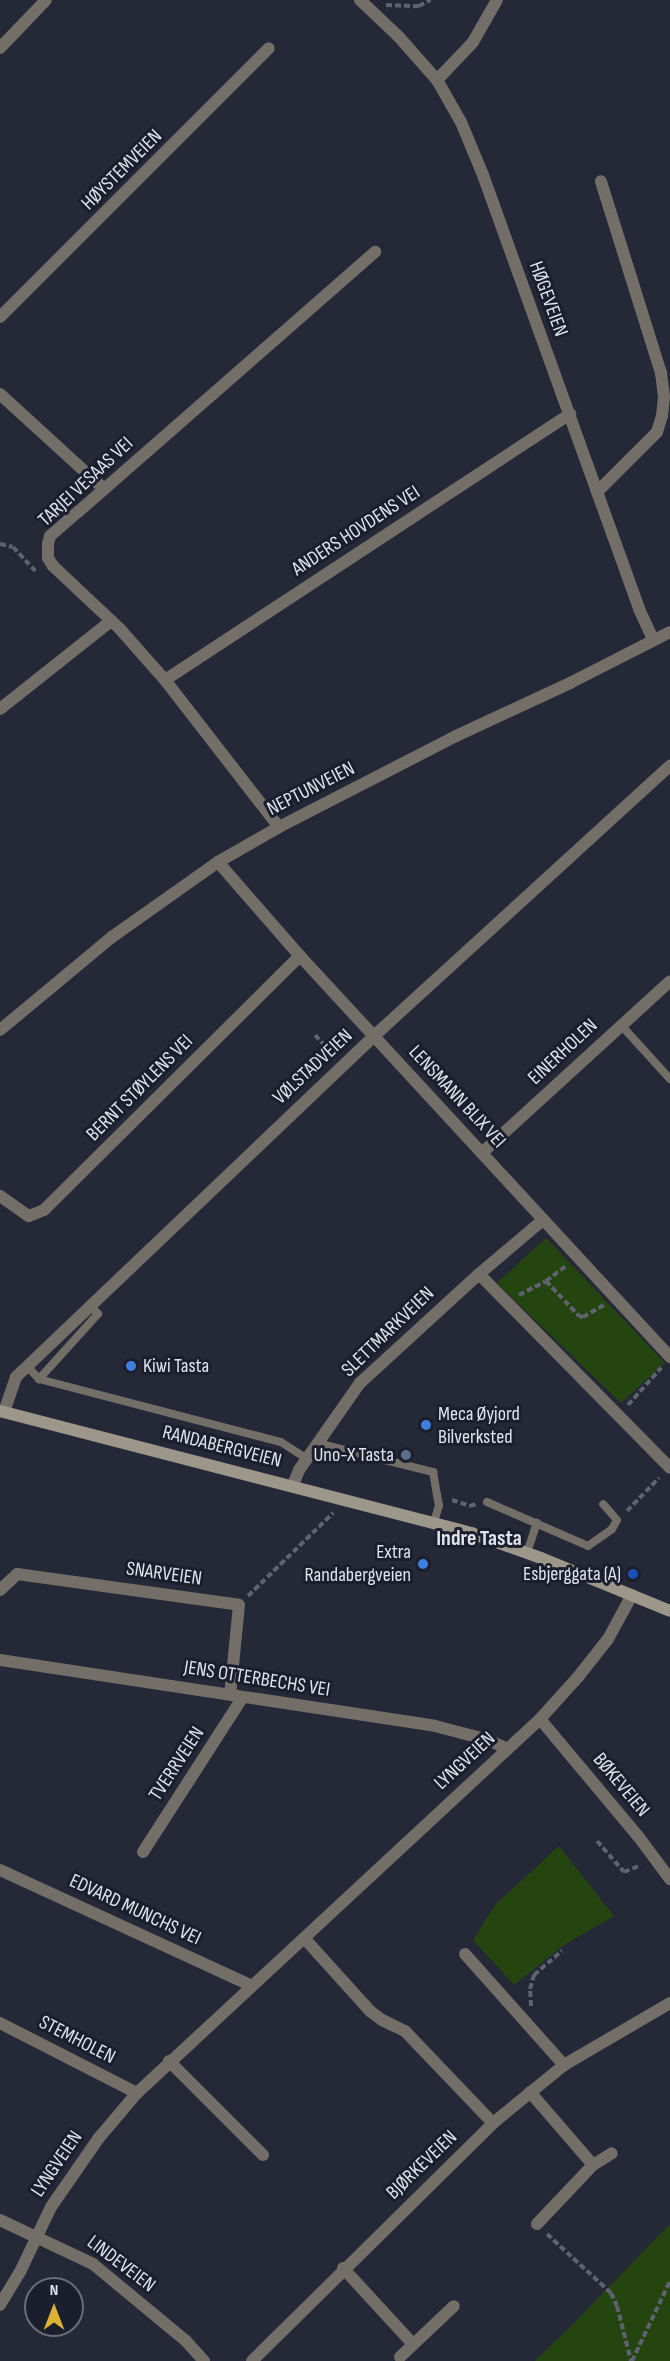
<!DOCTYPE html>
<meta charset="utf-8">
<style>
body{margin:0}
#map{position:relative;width:670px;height:2361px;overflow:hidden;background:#252836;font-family:"Sofia Sans Condensed",sans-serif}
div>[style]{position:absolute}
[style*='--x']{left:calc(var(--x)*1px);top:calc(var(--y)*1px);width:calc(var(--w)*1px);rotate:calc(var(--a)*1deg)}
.green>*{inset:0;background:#254510}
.path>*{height:4px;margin-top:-2px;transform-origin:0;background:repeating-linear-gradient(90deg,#60626f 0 6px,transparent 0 9px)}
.service>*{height:8px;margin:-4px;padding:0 4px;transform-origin:4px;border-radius:4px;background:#736f68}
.minor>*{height:12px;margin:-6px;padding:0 6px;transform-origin:6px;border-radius:6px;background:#736f68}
.secondary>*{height:12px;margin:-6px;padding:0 6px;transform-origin:6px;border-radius:6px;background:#9d978b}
.dots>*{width:16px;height:16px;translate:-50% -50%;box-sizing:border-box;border:3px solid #1b1e2c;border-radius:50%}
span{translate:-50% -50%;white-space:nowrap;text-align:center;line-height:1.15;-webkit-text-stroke:6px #1b1e2c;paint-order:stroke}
.street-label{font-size:20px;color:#e1e3ec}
.poi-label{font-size:20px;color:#e1e3ec}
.left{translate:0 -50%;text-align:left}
.right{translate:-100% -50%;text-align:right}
.quarter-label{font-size:22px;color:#e1e3ec;font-weight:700}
.north{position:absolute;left:24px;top:2277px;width:60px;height:60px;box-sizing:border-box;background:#1b1e2c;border:2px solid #6a6d79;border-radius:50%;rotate:0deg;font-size:16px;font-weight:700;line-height:24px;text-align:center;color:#e1e3ec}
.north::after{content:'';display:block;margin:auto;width:21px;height:27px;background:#ddb133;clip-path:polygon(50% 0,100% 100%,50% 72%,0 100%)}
</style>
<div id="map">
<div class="green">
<div style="clip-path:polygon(546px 1238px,665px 1363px,621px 1403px,497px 1283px)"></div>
<div style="clip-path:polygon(559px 1846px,614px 1916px,564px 1945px,514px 1985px,473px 1940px,495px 1905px)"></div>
<div style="clip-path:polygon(670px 2224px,670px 2361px,535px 2361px,573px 2324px)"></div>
</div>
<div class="path">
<div style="--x:386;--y:5;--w:33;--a:2"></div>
<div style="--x:419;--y:6;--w:13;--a:-29"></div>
<div style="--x:0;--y:544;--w:13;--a:13"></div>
<div style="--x:13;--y:547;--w:35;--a:47"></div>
<div style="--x:315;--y:1035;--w:28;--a:48"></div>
<div style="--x:546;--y:1281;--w:26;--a:-37"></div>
<div style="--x:519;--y:1295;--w:30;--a:-27"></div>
<div style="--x:546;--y:1281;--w:48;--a:46.7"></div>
<div style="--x:579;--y:1316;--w:4;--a:14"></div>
<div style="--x:583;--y:1317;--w:24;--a:-30"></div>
<div style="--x:628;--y:1405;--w:50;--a:-48.3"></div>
<div style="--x:452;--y:1500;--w:19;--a:18"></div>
<div style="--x:470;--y:1506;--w:6;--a:-18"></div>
<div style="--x:627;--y:1511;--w:46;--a:-45.9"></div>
<div style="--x:248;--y:1596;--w:119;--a:-44.3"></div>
<div style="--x:597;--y:1841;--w:41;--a:48.9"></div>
<div style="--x:624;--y:1872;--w:18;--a:-22"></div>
<div style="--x:531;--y:2006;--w:17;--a:-93"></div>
<div style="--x:530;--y:1989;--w:15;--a:-74"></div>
<div style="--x:534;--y:1975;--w:37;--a:-41"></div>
<div style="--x:547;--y:2234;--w:87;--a:42.7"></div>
<div style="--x:611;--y:2293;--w:14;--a:65"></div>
<div style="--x:617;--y:2306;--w:57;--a:75.7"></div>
<div style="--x:632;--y:2361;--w:89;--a:-64.6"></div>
</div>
<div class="service">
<div style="--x:621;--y:1025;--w:73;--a:47.8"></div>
<div style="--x:27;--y:1366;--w:18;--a:47"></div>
<div style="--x:39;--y:1379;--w:250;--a:14.6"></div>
<div style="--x:281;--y:1442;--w:31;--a:33"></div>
<div style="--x:39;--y:1379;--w:88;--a:-47.8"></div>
<div style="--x:98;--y:1314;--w:12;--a:-132"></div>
<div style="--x:317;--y:1443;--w:120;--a:14"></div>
<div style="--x:433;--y:1472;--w:34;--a:80"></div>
<div style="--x:439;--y:1505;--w:18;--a:106"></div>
<div style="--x:487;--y:1502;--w:110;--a:23.5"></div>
<div style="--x:588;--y:1546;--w:29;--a:-35"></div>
<div style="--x:612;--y:1529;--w:10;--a:-61"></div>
<div style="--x:617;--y:1520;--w:21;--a:-131"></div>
<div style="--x:527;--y:1553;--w:32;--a:-72"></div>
</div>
<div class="minor">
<div style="--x:360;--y:0;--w:54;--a:43.5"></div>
<div style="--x:399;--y:37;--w:57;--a:48.5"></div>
<div style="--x:437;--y:80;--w:48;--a:60.3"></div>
<div style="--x:461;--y:122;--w:57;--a:67.5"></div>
<div style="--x:483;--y:175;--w:461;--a:70.2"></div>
<div style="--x:639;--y:609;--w:33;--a:65"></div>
<div style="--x:0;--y:48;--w:66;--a:-46.2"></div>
<div style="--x:437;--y:80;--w:52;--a:-46.5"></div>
<div style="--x:473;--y:42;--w:48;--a:-60.3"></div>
<div style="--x:0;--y:317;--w:380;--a:-45"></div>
<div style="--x:0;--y:394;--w:141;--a:42.4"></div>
<div style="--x:597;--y:492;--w:85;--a:-45"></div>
<div style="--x:657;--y:432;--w:17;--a:-73"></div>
<div style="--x:662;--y:416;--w:19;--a:-84"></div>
<div style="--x:664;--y:397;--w:24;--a:-97"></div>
<div style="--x:661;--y:373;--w:201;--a:-107.4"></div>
<div style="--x:165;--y:680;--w:485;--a:-33.3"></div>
<div style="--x:0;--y:709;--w:142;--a:-38.4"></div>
<div style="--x:279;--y:827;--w:186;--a:-127.8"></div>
<div style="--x:165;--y:680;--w:69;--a:-131.5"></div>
<div style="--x:119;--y:628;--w:91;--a:-136.8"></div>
<div style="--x:53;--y:566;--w:9;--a:-122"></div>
<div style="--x:48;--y:558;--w:14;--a:-90"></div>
<div style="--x:48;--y:544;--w:8;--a:-76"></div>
<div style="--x:50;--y:536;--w:37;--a:-41"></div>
<div style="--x:78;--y:512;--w:395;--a:-41.2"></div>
<div style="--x:218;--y:862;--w:125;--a:48.9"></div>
<div style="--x:300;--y:956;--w:546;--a:47.3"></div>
<div style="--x:0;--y:1030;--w:146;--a:-39.7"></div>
<div style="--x:112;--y:937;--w:130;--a:-35.3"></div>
<div style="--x:218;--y:862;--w:70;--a:-29.8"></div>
<div style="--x:279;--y:827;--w:199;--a:-27.2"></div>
<div style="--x:456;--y:736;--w:126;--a:-24.9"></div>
<div style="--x:570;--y:683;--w:112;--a:-27"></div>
<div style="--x:483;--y:1152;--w:253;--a:-42.4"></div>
<div style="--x:0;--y:1196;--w:35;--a:35"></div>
<div style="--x:29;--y:1216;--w:16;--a:-22"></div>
<div style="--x:44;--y:1210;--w:361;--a:-44.8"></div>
<div style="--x:479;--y:1274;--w:272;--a:45.4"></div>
<div style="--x:4;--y:1412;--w:37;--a:-71"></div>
<div style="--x:16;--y:1377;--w:494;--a:-43.6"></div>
<div style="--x:374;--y:1036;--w:401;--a:-42.4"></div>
<div style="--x:293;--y:1485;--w:16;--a:-68"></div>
<div style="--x:299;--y:1470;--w:106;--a:-55"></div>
<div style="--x:360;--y:1383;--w:161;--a:-42.5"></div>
<div style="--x:479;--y:1274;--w:84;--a:-40.2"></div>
<div style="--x:0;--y:1590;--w:23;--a:-43"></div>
<div style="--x:17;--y:1574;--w:224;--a:7.9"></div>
<div style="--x:239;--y:1605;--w:90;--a:95.7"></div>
<div style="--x:0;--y:1660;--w:440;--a:8.6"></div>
<div style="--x:435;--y:1726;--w:52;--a:14.6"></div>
<div style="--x:485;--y:1739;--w:23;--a:23"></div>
<div style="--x:540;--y:1719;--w:153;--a:50.1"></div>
<div style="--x:638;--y:1836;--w:54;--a:53.3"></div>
<div style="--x:143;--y:1852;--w:184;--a:-57.2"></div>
<div style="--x:0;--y:1870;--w:277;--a:24.7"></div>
<div style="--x:305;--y:1939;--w:97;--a:47.9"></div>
<div style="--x:370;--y:2011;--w:15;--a:37"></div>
<div style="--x:382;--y:2020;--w:25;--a:26"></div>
<div style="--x:405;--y:2031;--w:127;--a:46.3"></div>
<div style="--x:465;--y:1954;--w:149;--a:48.3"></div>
<div style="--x:0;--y:2023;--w:154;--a:27.1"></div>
<div style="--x:169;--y:2061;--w:133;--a:45"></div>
<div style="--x:530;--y:2092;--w:96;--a:49.2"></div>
<div style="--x:0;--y:2220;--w:103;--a:25.3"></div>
<div style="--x:93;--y:2264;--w:121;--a:39.6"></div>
<div style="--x:186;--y:2341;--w:27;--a:48"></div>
<div style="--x:537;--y:2224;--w:81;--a:-46.5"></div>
<div style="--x:593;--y:2165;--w:22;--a:-32"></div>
<div style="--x:343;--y:2268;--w:102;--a:47.4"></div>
<div style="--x:0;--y:2305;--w:39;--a:-59"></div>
<div style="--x:20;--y:2272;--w:72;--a:-64.5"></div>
<div style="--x:51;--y:2207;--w:83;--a:-55.3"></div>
<div style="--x:98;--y:2139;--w:60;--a:-49.7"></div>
<div style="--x:137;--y:2093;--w:550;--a:-42.86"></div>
<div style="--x:540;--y:1719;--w:57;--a:-47.9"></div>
<div style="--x:578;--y:1677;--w:48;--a:-51.7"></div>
<div style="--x:608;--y:1639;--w:50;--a:-61.4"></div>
<div style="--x:400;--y:2357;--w:74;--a:-43.4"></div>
<div style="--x:252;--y:2361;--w:339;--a:-44.6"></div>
<div style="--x:493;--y:2123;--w:92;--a:-39.2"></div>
<div style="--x:564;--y:2065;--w:123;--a:-30.3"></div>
</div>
<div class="secondary">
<div style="--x:0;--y:1411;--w:487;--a:14.5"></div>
<div style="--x:471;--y:1533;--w:74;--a:19.7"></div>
<div style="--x:541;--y:1558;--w:139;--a:22.3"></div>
</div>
<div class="dots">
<div style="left:131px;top:1366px;background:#3f7fe0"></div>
<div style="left:426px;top:1425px;background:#3f7fe0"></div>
<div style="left:406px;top:1455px;background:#5c6f8a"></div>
<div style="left:423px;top:1564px;background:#3f7fe0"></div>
<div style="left:633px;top:1574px;background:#1a4fb4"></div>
</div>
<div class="street-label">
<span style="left:122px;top:170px;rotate:-45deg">HØYSTEMVEIEN</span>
<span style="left:548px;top:299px;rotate:70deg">HØGEVEIEN</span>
<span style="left:86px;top:482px;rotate:-43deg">TARJEI VESAAS VEI</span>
<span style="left:356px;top:531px;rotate:-33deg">ANDERS HOVDENS VEI</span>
<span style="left:311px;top:789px;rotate:-27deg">NEPTUNVEIEN</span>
<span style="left:563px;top:1052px;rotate:-43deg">EINERHOLEN</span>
<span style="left:313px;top:1067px;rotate:-43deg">VØLSTADVEIEN</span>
<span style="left:140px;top:1088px;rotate:-45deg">BERNT STØYLENS VEI</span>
<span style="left:457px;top:1097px;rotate:47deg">LENSMANN BLIX VEI</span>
<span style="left:388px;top:1332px;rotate:-44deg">SLETTMARKVEIEN</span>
<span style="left:222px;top:1447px;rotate:14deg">RANDABERGVEIEN</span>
<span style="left:164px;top:1574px;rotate:8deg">SNARVEIEN</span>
<span style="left:257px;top:1679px;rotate:9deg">JENS OTTERBECHS VEI</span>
<span style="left:465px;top:1761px;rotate:-43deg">LYNGVEIEN</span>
<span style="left:177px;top:1764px;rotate:-57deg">TVERRVEIEN</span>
<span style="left:621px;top:1785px;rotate:50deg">BØKEVEIEN</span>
<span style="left:135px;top:1910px;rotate:25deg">EDVARD MUNCHS VEI</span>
<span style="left:77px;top:2040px;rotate:27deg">STEMHOLEN</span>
<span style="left:57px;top:2164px;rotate:-56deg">LYNGVEIEN</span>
<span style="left:422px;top:2165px;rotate:-44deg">BJØRKEVEIEN</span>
<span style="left:121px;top:2264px;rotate:37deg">LINDEVEIEN</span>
</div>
<div class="poi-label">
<span class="left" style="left:143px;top:1366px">Kiwi Tasta</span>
<span class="left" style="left:438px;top:1426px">Meca Øyjord<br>Bilverksted</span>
<span class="right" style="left:394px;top:1455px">Uno-X Tasta</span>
<span class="right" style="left:411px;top:1564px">Extra<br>Randabergveien</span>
<span class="right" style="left:621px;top:1574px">Esbjerggata (A)</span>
</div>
<div class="quarter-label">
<span style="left:479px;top:1539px">Indre Tasta</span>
</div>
<div class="north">N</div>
</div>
